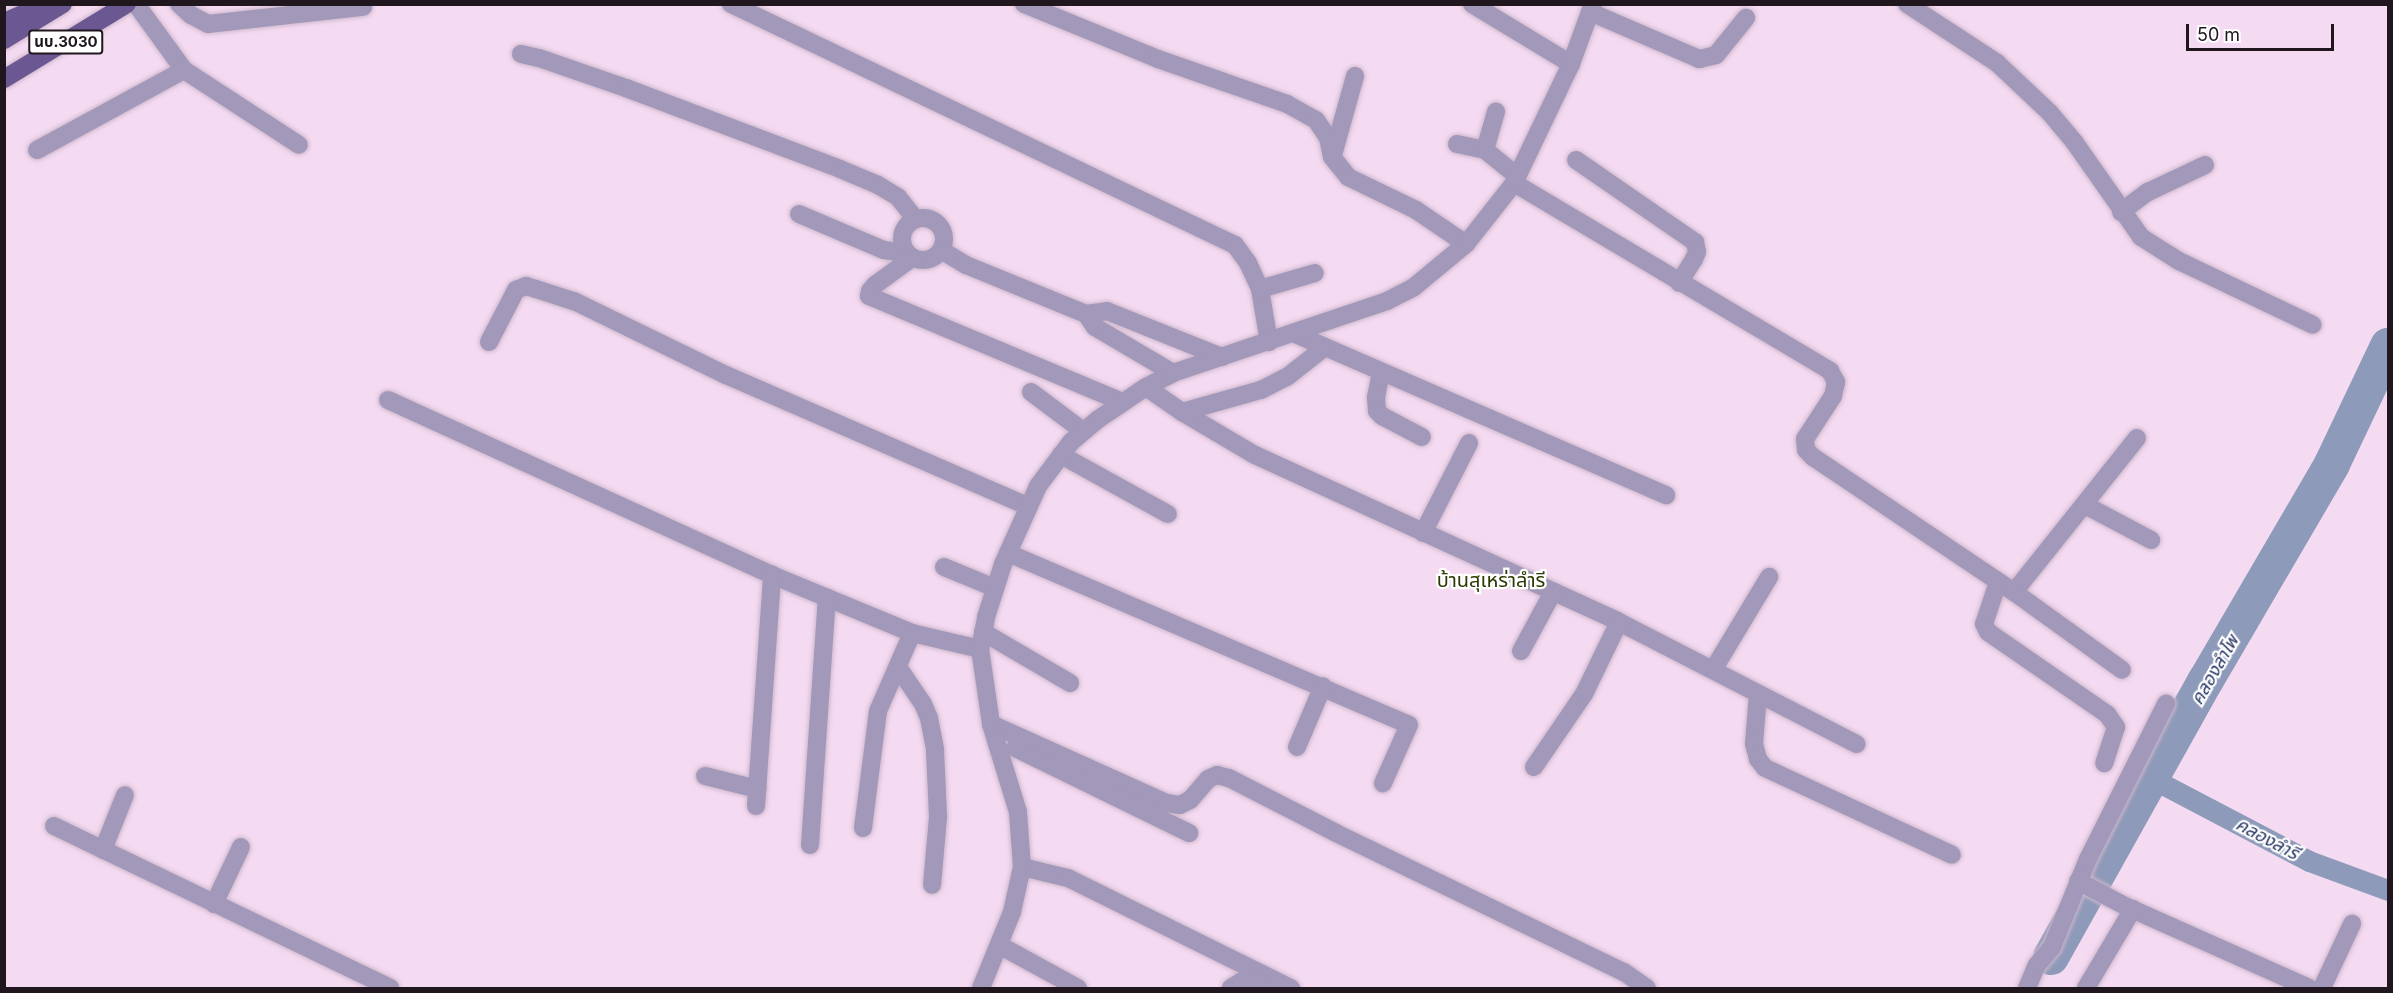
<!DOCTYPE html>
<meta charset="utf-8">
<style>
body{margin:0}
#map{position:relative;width:2393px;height:993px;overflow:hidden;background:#f5dbf2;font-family:Inter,"Noto Sans Thai",sans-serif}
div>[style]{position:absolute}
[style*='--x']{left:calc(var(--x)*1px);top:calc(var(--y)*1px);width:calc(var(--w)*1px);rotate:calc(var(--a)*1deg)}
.canal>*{height:21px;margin:-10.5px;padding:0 10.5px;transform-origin:10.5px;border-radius:10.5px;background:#8d9ab9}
.river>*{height:36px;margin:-18px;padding:0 18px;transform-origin:18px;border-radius:18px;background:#8d9ab9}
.roads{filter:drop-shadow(0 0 2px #ceb8cc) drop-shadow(0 0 2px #ceb8cc)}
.minor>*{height:18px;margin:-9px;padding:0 9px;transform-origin:9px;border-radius:9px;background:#a298b9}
.minor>.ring{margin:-9px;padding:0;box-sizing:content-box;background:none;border:18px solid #a298b9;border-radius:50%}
.major>*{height:18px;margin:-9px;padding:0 9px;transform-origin:9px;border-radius:9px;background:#6b5892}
span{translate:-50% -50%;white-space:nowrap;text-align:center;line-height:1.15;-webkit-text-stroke:4.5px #fff;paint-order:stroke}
.shield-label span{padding:2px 4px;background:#fff;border:2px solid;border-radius:4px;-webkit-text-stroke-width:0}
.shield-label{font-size:15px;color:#1f161e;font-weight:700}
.water-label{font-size:18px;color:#293864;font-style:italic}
.quarter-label{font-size:20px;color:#2a3a02}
.frame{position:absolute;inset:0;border:6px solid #1f161e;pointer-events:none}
.scale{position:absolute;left:2186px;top:24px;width:148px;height:27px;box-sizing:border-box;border:3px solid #1f161e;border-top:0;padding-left:8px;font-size:18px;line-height:21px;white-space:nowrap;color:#1f161e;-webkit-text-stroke:4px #fff;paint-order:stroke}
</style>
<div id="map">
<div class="canal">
<div style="--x:2151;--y:778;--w:178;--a:27.7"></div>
<div style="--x:2309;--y:861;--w:84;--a:20.2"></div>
</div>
<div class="river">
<div style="--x:2051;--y:957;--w:317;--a:-60.8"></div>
<div style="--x:2206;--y:680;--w:250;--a:-59.7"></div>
<div style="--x:2332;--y:464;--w:131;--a:-64.6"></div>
</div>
<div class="roads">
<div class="minor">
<div style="--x:136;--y:4;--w:82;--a:54"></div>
<div style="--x:184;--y:70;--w:137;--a:33.1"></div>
<div style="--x:179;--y:4;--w:16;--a:43"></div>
<div style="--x:191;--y:15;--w:19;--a:28"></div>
<div style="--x:208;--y:24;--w:156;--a:-6.3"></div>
<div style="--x:731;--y:4;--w:559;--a:25.56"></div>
<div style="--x:1235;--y:245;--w:22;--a:54"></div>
<div style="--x:1248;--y:263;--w:29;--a:65"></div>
<div style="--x:1260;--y:289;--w:54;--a:80.4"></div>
<div style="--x:1024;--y:4;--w:145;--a:22.3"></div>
<div style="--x:1158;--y:59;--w:137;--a:19.2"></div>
<div style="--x:1287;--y:104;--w:33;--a:29"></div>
<div style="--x:1316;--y:120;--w:22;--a:56"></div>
<div style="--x:1328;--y:138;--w:19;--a:78"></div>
<div style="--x:1332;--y:157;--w:26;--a:51"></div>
<div style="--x:1348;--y:177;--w:76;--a:25.9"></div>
<div style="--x:1416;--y:210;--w:60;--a:34.2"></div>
<div style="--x:1472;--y:4;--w:116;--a:31.2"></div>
<div style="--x:1907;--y:4;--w:108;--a:33.2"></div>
<div style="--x:1997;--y:63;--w:73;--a:43.3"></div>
<div style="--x:2050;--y:113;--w:39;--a:50"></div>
<div style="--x:2075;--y:143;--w:115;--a:54.9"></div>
<div style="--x:2141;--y:237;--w:45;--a:32.3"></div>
<div style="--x:2179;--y:261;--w:148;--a:25.5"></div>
<div style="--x:1590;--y:12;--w:119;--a:23.3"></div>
<div style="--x:1699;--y:59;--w:17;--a:-13"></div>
<div style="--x:1716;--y:55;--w:48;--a:-51"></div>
<div style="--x:521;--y:54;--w:18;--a:13"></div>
<div style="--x:539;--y:58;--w:92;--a:19"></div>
<div style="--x:626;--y:88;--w:229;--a:20.7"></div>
<div style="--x:840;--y:169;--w:41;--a:22.8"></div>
<div style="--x:878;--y:185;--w:23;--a:31"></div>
<div style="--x:898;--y:197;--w:28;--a:52"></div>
<div style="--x:1457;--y:144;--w:29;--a:12"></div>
<div style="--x:1485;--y:150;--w:41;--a:39.1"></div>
<div style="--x:37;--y:150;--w:167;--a:-28.6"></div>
<div style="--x:1485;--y:150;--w:40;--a:-74"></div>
<div style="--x:1333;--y:155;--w:82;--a:-74.4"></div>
<div style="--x:1576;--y:160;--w:145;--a:34.6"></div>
<div style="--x:1695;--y:242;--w:10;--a:79"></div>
<div style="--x:1697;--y:252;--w:8;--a:113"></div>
<div style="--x:1694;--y:259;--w:28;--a:122"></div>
<div style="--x:1514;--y:183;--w:368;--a:30.7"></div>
<div style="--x:1830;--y:371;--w:13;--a:61"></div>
<div style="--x:1836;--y:382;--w:14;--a:102"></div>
<div style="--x:1833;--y:396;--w:51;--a:123.1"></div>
<div style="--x:1805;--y:439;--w:11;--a:85"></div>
<div style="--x:1806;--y:450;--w:10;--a:45"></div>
<div style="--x:1813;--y:457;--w:242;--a:33.9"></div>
<div style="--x:2014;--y:592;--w:197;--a:-51.4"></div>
<div style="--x:2121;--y:212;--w:34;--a:-37"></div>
<div style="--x:2148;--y:192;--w:63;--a:-25.3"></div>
<div style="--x:799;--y:214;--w:92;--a:23"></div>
<div style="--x:884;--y:250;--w:22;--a:8"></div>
<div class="ring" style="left:902px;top:218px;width:24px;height:24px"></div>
<div style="--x:941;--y:250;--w:29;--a:31"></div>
<div style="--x:966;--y:265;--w:130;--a:22.2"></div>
<div style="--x:912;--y:258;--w:46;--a:143.9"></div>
<div style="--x:875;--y:285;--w:8;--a:130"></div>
<div style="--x:870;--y:291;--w:5;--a:101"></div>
<div style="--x:869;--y:296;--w:275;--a:22.7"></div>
<div style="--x:1260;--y:289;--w:57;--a:-16.2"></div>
<div style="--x:1293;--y:333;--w:407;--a:23.5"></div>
<div style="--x:489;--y:342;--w:59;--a:-62.6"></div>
<div style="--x:516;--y:290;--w:11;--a:-22"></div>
<div style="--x:526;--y:286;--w:10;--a:17"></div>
<div style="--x:536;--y:289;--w:40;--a:18"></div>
<div style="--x:574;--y:301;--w:169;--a:26"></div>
<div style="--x:726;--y:375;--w:328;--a:23.5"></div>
<div style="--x:1381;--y:372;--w:25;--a:101"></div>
<div style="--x:1376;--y:397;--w:14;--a:86"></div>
<div style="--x:1377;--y:411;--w:7;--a:45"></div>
<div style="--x:1382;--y:416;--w:45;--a:27.7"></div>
<div style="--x:1173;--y:373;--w:91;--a:-149.5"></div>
<div style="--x:1095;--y:327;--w:16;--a:-125"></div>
<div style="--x:1086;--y:314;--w:21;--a:-8"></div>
<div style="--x:1107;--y:311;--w:124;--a:21.8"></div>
<div style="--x:1146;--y:387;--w:44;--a:34.8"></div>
<div style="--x:1182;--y:412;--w:85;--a:30.5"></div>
<div style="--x:1255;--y:455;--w:400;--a:24.6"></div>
<div style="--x:1619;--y:622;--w:267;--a:27.2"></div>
<div style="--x:1031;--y:392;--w:65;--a:36.9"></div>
<div style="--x:388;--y:400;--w:422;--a:24.5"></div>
<div style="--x:772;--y:575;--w:152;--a:22.5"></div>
<div style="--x:912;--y:633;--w:70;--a:13.2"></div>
<div style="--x:1182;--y:412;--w:82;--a:-15.6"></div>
<div style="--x:1261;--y:390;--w:29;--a:-27"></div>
<div style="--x:1287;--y:377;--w:48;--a:-38.3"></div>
<div style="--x:1061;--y:455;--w:122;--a:28.9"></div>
<div style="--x:2085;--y:505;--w:75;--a:27.9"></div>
<div style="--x:1423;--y:533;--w:101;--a:-62.9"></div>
<div style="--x:1008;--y:553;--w:436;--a:23.2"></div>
<div style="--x:1409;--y:725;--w:64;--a:114.1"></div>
<div style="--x:944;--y:567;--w:55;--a:22.4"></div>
<div style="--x:1998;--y:582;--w:44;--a:108.4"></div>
<div style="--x:1984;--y:624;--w:9;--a:63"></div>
<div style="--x:1988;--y:632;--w:145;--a:34.6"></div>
<div style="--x:2107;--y:714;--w:16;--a:55"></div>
<div style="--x:2116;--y:727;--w:38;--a:108"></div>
<div style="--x:2014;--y:592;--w:133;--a:35.8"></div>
<div style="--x:983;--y:632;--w:101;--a:30.4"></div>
<div style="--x:1521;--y:651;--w:67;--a:-61.5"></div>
<div style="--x:898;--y:667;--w:45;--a:56"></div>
<div style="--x:923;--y:704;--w:15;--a:67"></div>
<div style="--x:929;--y:718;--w:33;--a:79"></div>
<div style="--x:935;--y:750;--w:67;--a:87.4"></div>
<div style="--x:938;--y:817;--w:68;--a:95"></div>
<div style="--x:1713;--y:670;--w:109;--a:-58.9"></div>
<div style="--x:1758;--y:694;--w:50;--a:94.6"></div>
<div style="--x:1754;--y:744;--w:16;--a:75"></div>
<div style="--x:1758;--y:759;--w:11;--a:52"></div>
<div style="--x:1765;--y:768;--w:206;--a:24.9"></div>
<div style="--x:991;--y:724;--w:193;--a:24.2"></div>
<div style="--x:1167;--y:803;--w:13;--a:9"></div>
<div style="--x:1180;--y:805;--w:11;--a:-27"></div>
<div style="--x:1190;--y:800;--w:28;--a:-49"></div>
<div style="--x:1208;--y:779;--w:10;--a:-24"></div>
<div style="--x:1217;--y:775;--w:12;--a:14"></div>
<div style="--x:1229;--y:778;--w:120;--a:27.2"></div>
<div style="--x:1336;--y:833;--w:320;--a:25.8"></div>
<div style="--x:1624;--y:972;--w:28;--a:35"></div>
<div style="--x:1297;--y:747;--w:66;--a:-66.9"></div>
<div style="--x:1015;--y:748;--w:194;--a:26"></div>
<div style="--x:1534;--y:767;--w:88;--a:-55.6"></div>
<div style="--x:1584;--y:694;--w:80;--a:-64.1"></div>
<div style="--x:705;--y:776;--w:54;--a:14"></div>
<div style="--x:756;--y:806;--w:232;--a:-86"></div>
<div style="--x:54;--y:826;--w:373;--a:25.7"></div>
<div style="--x:863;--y:828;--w:118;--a:-82.7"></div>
<div style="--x:878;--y:711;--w:85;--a:-66.4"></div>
<div style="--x:810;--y:845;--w:248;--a:-86.1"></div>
<div style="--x:103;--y:850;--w:59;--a:-68.2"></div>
<div style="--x:1022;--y:867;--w:47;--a:13.4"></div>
<div style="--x:1068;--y:878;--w:249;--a:26.3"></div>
<div style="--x:2078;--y:881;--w:53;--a:28"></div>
<div style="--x:2125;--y:906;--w:201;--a:24"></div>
<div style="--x:214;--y:904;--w:63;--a:-64.7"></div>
<div style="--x:999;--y:945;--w:90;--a:28.6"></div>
<div style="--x:981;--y:988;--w:82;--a:-67.8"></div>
<div style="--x:1012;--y:912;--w:46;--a:-77.5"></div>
<div style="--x:1022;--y:867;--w:55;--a:-94.2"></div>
<div style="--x:1018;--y:812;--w:92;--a:-107.1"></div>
<div style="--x:991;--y:724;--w:76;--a:-98.3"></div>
<div style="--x:980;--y:649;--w:33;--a:-79"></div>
<div style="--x:986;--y:617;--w:56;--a:-72.2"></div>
<div style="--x:1003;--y:564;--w:85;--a:-65.8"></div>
<div style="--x:1038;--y:486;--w:55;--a:-53.1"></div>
<div style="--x:1071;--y:442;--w:34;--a:-40"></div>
<div style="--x:1097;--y:420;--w:59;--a:-34"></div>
<div style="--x:1146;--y:387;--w:30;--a:-27"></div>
<div style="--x:1173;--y:373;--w:226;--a:-18.6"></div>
<div style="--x:1387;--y:301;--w:30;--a:-27"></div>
<div style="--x:1414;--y:287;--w:67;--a:-39.6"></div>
<div style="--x:1466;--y:244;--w:78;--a:-51.8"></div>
<div style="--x:1514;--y:183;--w:132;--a:-64.4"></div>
<div style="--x:1571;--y:64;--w:64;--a:-69.9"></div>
<div style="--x:1231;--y:988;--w:13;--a:-32"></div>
<div style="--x:1242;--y:981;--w:8;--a:0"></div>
<div style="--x:1250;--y:981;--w:17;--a:24"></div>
<div style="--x:2027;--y:988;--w:25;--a:-67"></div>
<div style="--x:2037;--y:965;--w:23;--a:-50"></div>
<div style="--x:2052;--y:947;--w:95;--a:-67.8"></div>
<div style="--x:2088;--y:859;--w:174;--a:-63.3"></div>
<div style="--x:2086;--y:988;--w:92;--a:-59.3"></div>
<div style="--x:2322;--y:988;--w:71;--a:-64.9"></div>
</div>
<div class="major">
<div style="--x:4;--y:22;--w:46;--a:-23.2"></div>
<div style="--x:4;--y:40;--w:69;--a:-31.4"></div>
<div style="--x:4;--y:79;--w:144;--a:-31.4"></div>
</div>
</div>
<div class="shield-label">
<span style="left:66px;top:42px">นบ.3030</span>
</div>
<div class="water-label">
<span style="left:2215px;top:670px;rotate:-60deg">คลองลำโพ</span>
<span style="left:2267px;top:839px;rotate:28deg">คลองลำรี</span>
</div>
<div class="quarter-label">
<span style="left:1491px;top:580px">บ้านสุเหร่าลำรี</span>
</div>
<div class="frame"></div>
<div class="scale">50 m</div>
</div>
